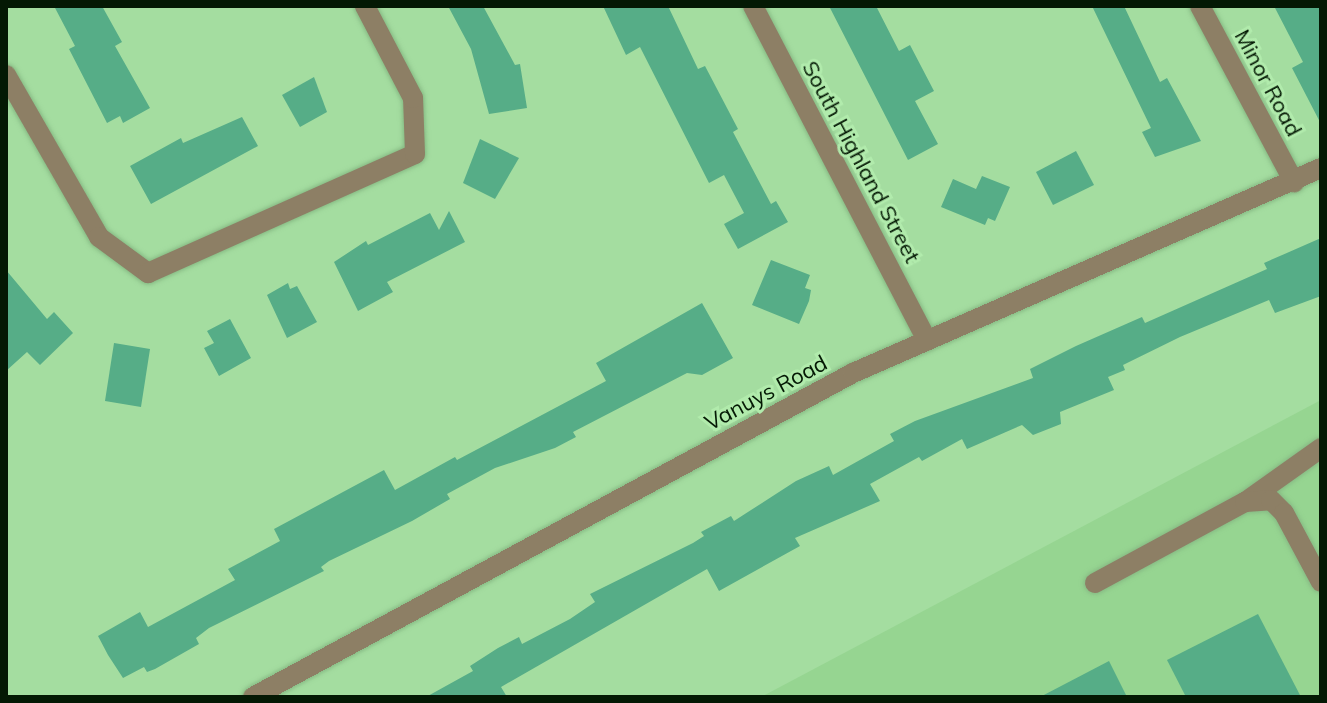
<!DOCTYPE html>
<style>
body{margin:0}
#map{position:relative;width:1327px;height:703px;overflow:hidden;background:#a4dda0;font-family:Mulish,sans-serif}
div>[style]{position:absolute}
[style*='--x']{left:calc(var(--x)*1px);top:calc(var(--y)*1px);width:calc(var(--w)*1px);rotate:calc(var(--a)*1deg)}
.built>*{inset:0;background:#96d591}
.building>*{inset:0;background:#56ad87}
.roads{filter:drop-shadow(0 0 2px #87ba84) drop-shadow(0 0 2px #87ba84)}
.minor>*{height:20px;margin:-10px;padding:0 10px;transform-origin:10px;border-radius:10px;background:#8d7f65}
span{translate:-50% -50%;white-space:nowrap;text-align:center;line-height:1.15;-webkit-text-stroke:6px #b1ebac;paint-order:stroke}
.street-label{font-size:22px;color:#041904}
.frame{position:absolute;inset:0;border:8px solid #041904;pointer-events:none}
</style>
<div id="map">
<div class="built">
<div style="clip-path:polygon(1321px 400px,1321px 697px,761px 697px)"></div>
</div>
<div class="building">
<div style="clip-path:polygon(54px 6px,102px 6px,122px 42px,115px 46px,150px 108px,123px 123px,120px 116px,107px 123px,69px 49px,75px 46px)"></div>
<div style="clip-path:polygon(448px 6px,483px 6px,515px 65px,520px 64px,527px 108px,489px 114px,471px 49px)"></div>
<div style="clip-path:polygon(603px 6px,668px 6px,698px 69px,705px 66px,738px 129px,733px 132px,771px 204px,776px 201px,788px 222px,738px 249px,724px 224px,744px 213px,724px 175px,709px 183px,640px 47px,626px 55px)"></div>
<div style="clip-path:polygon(829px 6px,876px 6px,899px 51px,910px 45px,934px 91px,915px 101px,938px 144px,908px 160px)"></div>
<div style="clip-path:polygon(1092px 6px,1124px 6px,1160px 82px,1167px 78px,1201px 141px,1155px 157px,1142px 132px,1151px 128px)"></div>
<div style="clip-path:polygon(1274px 6px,1321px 6px,1321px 124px,1292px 68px,1303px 62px)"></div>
<div style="clip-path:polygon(314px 77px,327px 112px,300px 127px,282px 95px)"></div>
<div style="clip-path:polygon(242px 117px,258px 146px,151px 204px,130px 166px,181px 138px,183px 143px)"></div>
<div style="clip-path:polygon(480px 139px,519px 158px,495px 199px,463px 183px)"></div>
<div style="clip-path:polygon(1076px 151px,1094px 185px,1053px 205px,1036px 172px)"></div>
<div style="clip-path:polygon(982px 176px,1010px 187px,995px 221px,988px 218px,985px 225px,941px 207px,953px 179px,976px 189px)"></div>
<div style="clip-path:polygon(449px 211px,465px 242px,387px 282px,393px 292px,358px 311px,334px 262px,366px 241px,368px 245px,430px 213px,439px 230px)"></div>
<div style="clip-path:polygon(1321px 238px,1321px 296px,1275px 313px,1269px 300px,1180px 337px,1123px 365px,1125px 370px,1108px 377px,1114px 390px,1060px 412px,1061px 424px,1033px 435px,1022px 425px,967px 449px,962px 439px,922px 461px,919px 457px,870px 484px,880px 501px,795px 538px,800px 546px,719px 591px,707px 569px,501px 687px,507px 697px,426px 697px,473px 671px,470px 666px,498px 648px,519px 637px,522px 644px,570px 619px,595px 602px,590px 594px,693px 543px,704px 536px,701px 532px,731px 516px,734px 521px,796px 481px,829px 466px,833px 475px,894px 441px,890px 434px,915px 421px,1033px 378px,1030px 369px,1076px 346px,1142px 317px,1145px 323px,1267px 269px,1264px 263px)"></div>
<div style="clip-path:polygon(771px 260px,810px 275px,805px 288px,811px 290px,809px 301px,799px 324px,752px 305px)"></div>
<div style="clip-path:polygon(6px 270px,47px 319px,54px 312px,73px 333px,40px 365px,27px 352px,6px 371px)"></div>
<div style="clip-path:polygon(288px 283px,290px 289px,297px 286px,317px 322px,287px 338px,267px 295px)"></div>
<div style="clip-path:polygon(702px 303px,733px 358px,702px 375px,687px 373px,573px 432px,576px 437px,555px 448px,495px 468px,447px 494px,450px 499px,412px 521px,329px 561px,321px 567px,324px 571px,209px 628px,196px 638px,199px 644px,155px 669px,147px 672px,144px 667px,123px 678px,108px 655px,98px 636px,140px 612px,148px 627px,235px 580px,228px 569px,280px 541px,274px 529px,384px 470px,395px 490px,455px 457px,457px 460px,606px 381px,596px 363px)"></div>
<div style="clip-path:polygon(230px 319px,251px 358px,219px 376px,204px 348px,214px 343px,207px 331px)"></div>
<div style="clip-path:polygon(114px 343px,150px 349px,141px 407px,105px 401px)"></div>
<div style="clip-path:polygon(1258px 614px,1301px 697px,1186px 697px,1167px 660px)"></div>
<div style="clip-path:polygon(1109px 661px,1127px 697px,1040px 697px)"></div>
</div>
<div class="roads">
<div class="minor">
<div style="--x:753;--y:6;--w:377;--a:62.5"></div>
<div style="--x:1200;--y:6;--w:200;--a:61.9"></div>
<div style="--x:6;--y:75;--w:187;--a:60.1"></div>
<div style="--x:99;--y:237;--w:61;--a:36.3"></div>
<div style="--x:148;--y:273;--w:292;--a:-24"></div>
<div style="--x:415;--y:154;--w:56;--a:-92"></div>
<div style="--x:413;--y:98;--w:104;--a:-117.6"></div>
<div style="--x:1245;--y:502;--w:93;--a:-35.4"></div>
<div style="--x:1095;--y:583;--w:170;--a:-28.4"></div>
<div style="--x:1245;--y:502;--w:26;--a:-4"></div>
<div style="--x:1271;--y:500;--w:18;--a:45"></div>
<div style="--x:1284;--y:513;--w:78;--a:61.8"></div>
<div style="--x:253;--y:697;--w:682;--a:-28.37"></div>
<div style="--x:853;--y:373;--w:511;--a:-23.66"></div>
</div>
</div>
<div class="street-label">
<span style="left:1268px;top:83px;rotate:62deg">Minor Road</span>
<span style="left:861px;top:162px;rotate:62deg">South Highland Street</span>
<span style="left:766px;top:393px;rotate:-28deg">Vanuys Road</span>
</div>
<div class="frame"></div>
</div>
